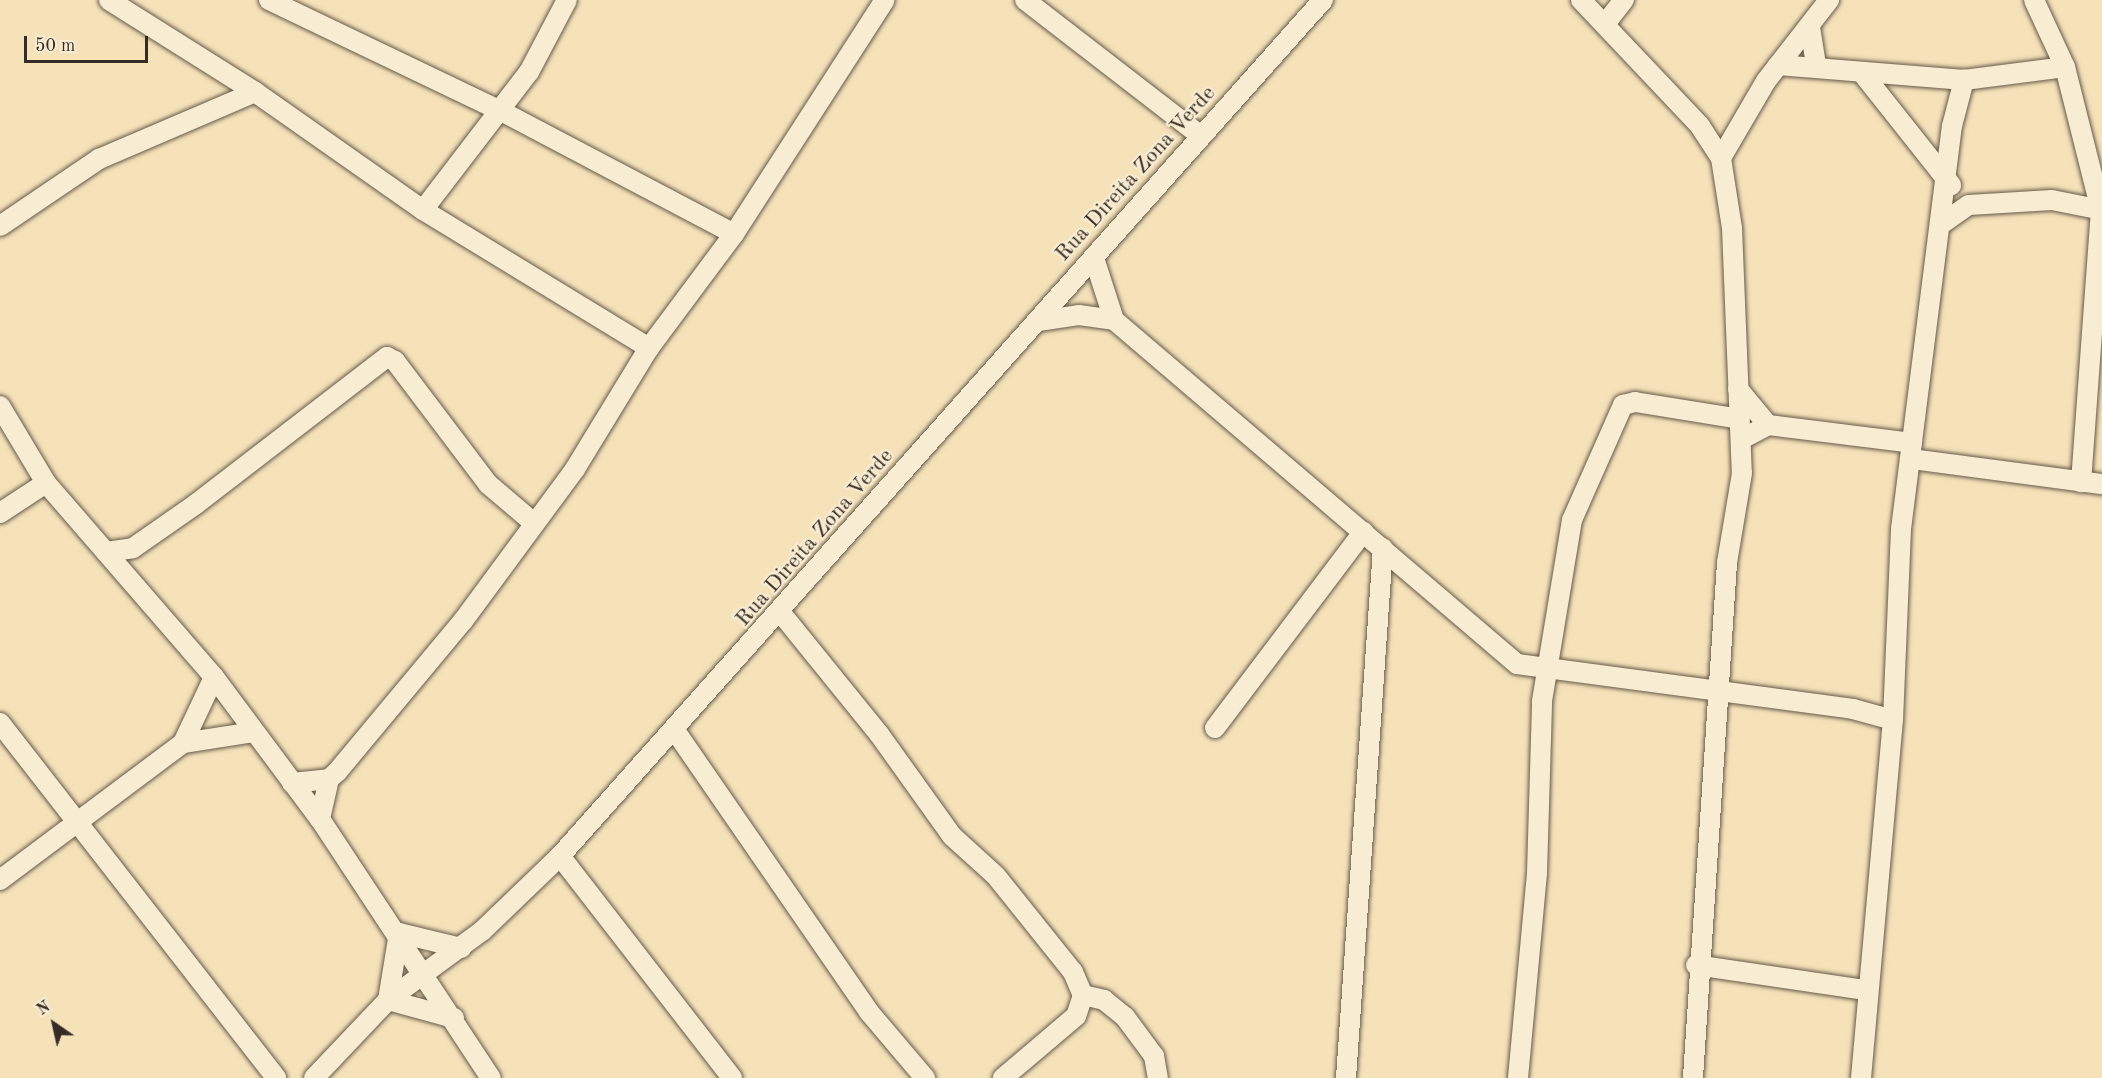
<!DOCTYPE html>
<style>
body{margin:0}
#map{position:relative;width:2102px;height:1078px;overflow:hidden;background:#f5e2b9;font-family:"Old Standard TT",serif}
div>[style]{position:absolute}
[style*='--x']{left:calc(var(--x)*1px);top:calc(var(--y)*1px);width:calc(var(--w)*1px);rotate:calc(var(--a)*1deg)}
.roads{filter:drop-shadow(0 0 2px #665a4a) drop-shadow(0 0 2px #665a4a)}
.street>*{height:20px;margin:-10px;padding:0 10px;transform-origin:10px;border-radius:10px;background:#f8ecd2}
span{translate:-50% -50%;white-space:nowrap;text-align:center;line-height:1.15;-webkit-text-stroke:4.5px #f8ecd2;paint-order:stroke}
.street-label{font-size:22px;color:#372c25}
.north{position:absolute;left:24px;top:994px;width:60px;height:60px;-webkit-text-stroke:4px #f8ecd2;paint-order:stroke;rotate:326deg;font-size:16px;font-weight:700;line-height:24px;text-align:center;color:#372c25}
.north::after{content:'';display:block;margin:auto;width:21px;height:27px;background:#372c25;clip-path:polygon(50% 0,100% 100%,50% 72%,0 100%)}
.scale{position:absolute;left:24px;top:36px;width:124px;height:27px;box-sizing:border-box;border:3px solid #372c25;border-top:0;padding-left:8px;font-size:18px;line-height:21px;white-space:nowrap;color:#372c25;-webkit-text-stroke:4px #f8ecd2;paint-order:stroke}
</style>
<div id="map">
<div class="roads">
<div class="street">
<div style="--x:109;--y:0;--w:173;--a:32.2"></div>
<div style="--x:255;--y:92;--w:205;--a:35.1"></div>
<div style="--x:423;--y:210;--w:265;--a:31.4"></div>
<div style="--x:269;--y:0;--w:257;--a:25.6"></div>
<div style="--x:501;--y:111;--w:263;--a:27.8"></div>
<div style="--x:1025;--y:0;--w:222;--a:37.7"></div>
<div style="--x:1581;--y:0;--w:173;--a:46.6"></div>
<div style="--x:1700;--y:126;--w:38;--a:57"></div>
<div style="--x:1721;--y:158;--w:71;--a:81.1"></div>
<div style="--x:1732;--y:228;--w:245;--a:87.7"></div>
<div style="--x:1742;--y:473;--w:91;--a:99.5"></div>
<div style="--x:1727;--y:563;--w:516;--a:93.78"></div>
<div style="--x:2034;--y:0;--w:74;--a:65.2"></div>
<div style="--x:2065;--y:67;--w:147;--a:75.9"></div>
<div style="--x:2101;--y:210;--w:273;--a:94.2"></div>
<div style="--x:1605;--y:24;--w:31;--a:-52"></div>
<div style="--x:1810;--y:27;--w:39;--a:81"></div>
<div style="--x:1778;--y:65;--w:187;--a:4.6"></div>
<div style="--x:1964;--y:80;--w:102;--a:-7.3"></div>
<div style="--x:1863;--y:74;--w:142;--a:51.6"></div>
<div style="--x:1721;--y:158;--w:89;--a:-59.7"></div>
<div style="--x:1766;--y:81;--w:103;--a:-52.1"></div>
<div style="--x:423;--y:210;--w:174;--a:-52.5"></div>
<div style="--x:529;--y:72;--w:81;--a:-62.2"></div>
<div style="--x:1940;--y:225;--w:35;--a:-35"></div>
<div style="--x:1969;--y:205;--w:83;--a:-3.4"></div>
<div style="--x:2052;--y:200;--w:51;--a:11.3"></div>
<div style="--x:0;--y:226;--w:120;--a:-34.1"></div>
<div style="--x:99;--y:159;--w:170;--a:-23.2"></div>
<div style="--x:1094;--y:258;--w:65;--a:72.1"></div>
<div style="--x:1038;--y:321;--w:41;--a:-8.3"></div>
<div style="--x:1079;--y:315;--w:35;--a:8"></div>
<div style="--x:1114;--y:320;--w:530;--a:40.48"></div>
<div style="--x:1517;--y:664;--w:339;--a:7.6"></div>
<div style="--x:1853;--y:709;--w:41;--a:15.4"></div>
<div style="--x:1738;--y:389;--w:47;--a:50.2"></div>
<div style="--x:0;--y:406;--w:90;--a:59.1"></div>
<div style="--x:46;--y:483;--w:257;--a:49.1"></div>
<div style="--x:214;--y:677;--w:177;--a:53.3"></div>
<div style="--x:320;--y:819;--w:310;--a:56.6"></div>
<div style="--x:1742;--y:439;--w:30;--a:-28"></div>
<div style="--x:1768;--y:425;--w:145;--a:7.1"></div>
<div style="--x:1911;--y:459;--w:193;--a:7.5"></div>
<div style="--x:0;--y:513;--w:55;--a:-33.1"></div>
<div style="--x:106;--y:552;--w:27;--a:-8"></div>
<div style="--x:133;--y:548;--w:77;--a:-34.9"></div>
<div style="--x:196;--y:504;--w:241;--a:-37.6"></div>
<div style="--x:387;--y:357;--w:9;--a:27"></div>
<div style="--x:395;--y:361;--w:154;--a:52.9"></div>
<div style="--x:488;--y:484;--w:60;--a:40.3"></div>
<div style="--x:781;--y:613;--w:156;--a:51"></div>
<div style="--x:879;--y:734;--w:125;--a:54.4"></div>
<div style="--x:952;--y:836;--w:59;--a:42.3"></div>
<div style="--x:996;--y:876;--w:123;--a:51.3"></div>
<div style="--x:1073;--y:972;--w:25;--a:67"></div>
<div style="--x:1083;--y:995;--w:22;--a:108"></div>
<div style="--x:1076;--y:1016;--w:96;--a:139.7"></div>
<div style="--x:0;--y:723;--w:450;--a:52.1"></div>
<div style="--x:1215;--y:728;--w:246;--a:-52.9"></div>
<div style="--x:676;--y:732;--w:340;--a:55.4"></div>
<div style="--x:869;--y:1012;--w:87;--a:49.7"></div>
<div style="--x:183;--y:743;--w:71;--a:-8.9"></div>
<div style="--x:292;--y:783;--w:37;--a:-6"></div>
<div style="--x:329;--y:779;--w:11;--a:-41"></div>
<div style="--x:337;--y:772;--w:197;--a:-50.2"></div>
<div style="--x:463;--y:621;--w:189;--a:-53.6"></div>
<div style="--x:575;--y:469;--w:142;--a:-58.6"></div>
<div style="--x:649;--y:348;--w:142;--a:-53.3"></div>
<div style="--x:734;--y:234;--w:278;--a:-57.2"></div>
<div style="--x:320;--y:819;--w:41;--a:-77.3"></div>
<div style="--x:560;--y:856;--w:281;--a:52.2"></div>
<div style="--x:0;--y:880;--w:229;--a:-36.8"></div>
<div style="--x:183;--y:743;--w:73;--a:-64.8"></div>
<div style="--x:1696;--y:965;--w:172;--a:8.4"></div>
<div style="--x:1083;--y:995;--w:22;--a:13"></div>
<div style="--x:1104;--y:1000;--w:27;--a:39"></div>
<div style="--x:1125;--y:1017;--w:49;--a:53.4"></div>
<div style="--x:1154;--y:1056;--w:22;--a:80"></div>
<div style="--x:454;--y:1018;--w:68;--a:-164.7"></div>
<div style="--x:388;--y:1000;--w:68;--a:-80.7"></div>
<div style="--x:399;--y:933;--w:64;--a:13.6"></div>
<div style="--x:314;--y:1078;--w:108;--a:-46.5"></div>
<div style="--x:388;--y:1000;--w:117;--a:-36.3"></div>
<div style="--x:482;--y:931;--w:108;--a:-43.9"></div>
<div style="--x:560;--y:856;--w:1147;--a:-48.29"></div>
<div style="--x:1346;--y:1078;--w:531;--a:-86.01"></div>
<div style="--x:1518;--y:1078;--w:206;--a:-84.7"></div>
<div style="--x:1537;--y:873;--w:172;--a:-88.3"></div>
<div style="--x:1542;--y:701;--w:183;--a:-80.6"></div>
<div style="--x:1572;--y:520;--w:126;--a:-66.1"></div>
<div style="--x:1623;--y:405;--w:12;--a:-14"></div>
<div style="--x:1635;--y:402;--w:106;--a:9.2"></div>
<div style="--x:1861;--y:1078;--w:359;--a:-84.9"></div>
<div style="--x:1893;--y:720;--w:191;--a:-87.6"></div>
<div style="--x:1901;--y:529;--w:406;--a:-82.8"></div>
<div style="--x:1952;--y:126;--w:48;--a:-75.4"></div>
</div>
</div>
<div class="street-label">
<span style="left:1136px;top:174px;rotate:-48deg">Rua Direita Zona Verde</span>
<span style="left:815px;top:538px;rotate:-49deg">Rua Direita Zona Verde</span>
</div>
<div class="north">N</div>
<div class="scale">50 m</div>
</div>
